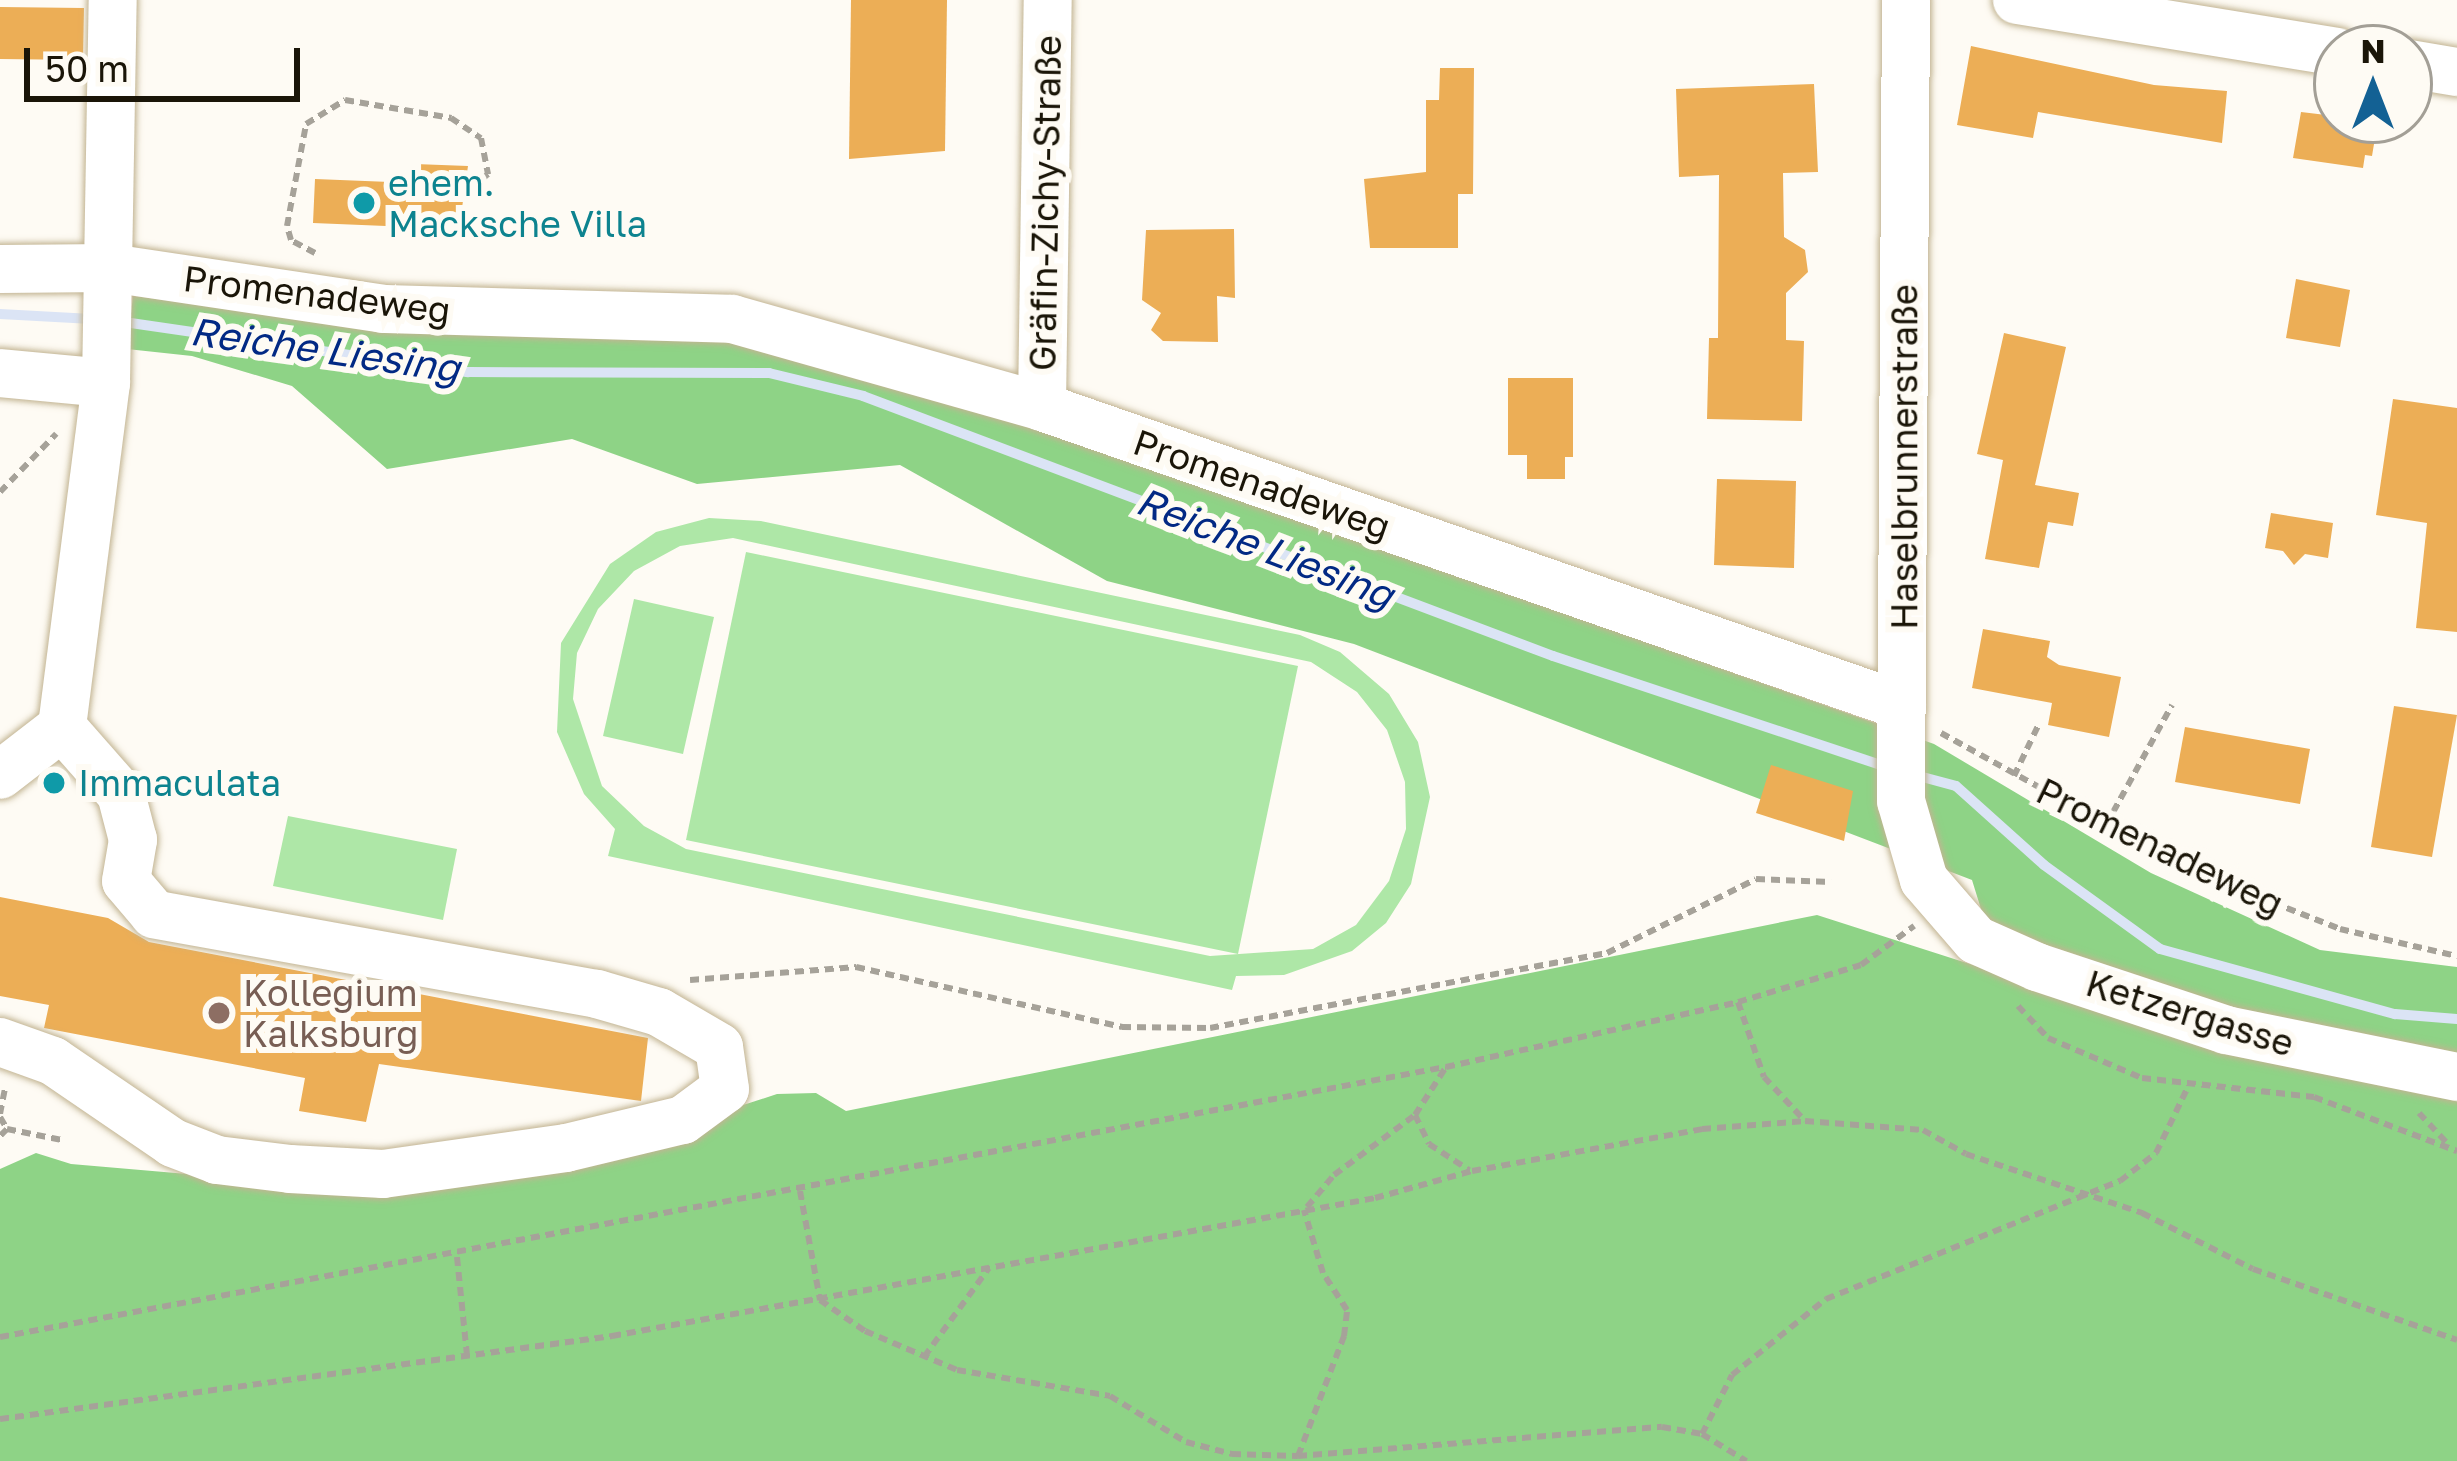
<!DOCTYPE html>
<meta charset="utf-8">
<style>
body{margin:0}
#map{position:relative;width:2457px;height:1461px;overflow:hidden;background:#fefbf4;font-family:"Golos Text",sans-serif}
div>[style]{position:absolute}
[style*='--x']{left:calc(var(--x)*1px);top:calc(var(--y)*1px);width:calc(var(--w)*1px);rotate:calc(var(--a)*1deg)}
.green>*{inset:0;background:#aee7a7}
.forest>*{inset:0;background:#8ed386}
.stream>*{height:10px;margin:-5px;padding:0 5px;transform-origin:5px;border-radius:5px;background:#dbe4f5}
.building>*{inset:0;background:#ecae56}
.path>*{height:6px;margin-top:-3px;transform-origin:0;background:repeating-linear-gradient(90deg,#a6a299 0 9px,transparent 0 15px)}
.roads{filter:drop-shadow(0 0 3px #c2b492) drop-shadow(0 0 3px #c2b492)}
.minor>*{height:48px;margin:-24px;padding:0 24px;transform-origin:24px;border-radius:24px;background:#fff}
.dots>*{width:33px;height:33px;translate:-50% -50%;box-sizing:border-box;border:6px solid #fefbf4;border-radius:50%}
span{translate:-50% -50%;white-space:nowrap;text-align:center;line-height:1.15;-webkit-text-stroke:12px #fefbf4;paint-order:stroke}
.culture-label{font-size:36px;color:#0d838f}
.left{translate:0 -50%;text-align:left}
.street-label{font-size:36px;color:#1a1508}
.education-label{font-size:36px;color:#785e54}
.water-label{font-size:39px;color:#022984;font-style:italic}
.north{position:absolute;left:2313px;top:24px;width:120px;height:120px;box-sizing:border-box;background:#fefbf4;border:3px solid #a39f96;border-radius:50%;rotate:0deg;font-size:33px;font-weight:700;line-height:48px;text-align:center;color:#1a1508}
.north::after{content:'';display:block;margin:auto;width:42px;height:54px;background:#136194;clip-path:polygon(50% 0,100% 100%,50% 72%,0 100%)}
.scale{position:absolute;left:24px;top:48px;width:276px;height:54px;box-sizing:border-box;border:6px solid #1a1508;border-top:0;padding-left:15px;font-size:36px;line-height:42px;white-space:nowrap;color:#1a1508;-webkit-text-stroke:9px #fefbf4;paint-order:stroke}
</style>
<div id="map">
<div class="green">
<div style="clip-path:polygon(evenodd,709px 518px,761px 521px,1300px 635px,1340px 652px,1389px 694px,1418px 742px,1430px 797px,1411px 884px,1386px 923px,1352px 951px,1284px 975px,1236px 976px,1232px 990px,608px 856px,615px 829px,584px 794px,557px 732px,561px 643px,610px 564px,656px 532px,709px 518px,733px 538px,1311px 662px,1357px 692px,1387px 730px,1405px 782px,1406px 829px,1389px 881px,1356px 925px,1313px 949px,1210px 956px,686px 849px,644px 826px,602px 786px,573px 699px,577px 653px,598px 609px,634px 571px,680px 546px,733px 538px)"></div>
<div style="clip-path:polygon(746px 552px,1298px 666px,1238px 954px,686px 840px)"></div>
<div style="clip-path:polygon(634px 599px,714px 617px,683px 754px,603px 736px)"></div>
<div style="clip-path:polygon(288px 816px,457px 849px,443px 920px,273px 886px)"></div>
</div>
<div class="forest">
<div style="clip-path:polygon(133px 296px,382px 326px,765px 341px,1089px 445px,1934px 744px,2151px 873px,2320px 950px,2457px 967px,2457px 1461px,0 1461px,0 1169px,36px 1153px,71px 1164px,222px 1177px,737px 1107px,777px 1094px,816px 1093px,846px 1111px,1817px 915px,2001px 974px,1972px 880px,1354px 644px,1107px 581px,900px 465px,697px 484px,572px 439px,387px 469px,292px 386px,192px 356px,127px 349px)"></div>
</div>
<div class="stream">
<div style="--x:0;--y:314;--w:92;--a:3.1"></div>
<div style="--x:117;--y:321;--w:355;--a:8.3"></div>
<div style="--x:468;--y:372;--w:301;--a:0.2"></div>
<div style="--x:769;--y:373;--w:97;--a:13.7"></div>
<div style="--x:863;--y:396;--w:737;--a:20.65"></div>
<div style="--x:1553;--y:656;--w:351;--a:18.4"></div>
<div style="--x:1915;--y:775;--w:42;--a:15"></div>
<div style="--x:1956;--y:786;--w:118;--a:41.9"></div>
<div style="--x:2044;--y:865;--w:143;--a:35.9"></div>
<div style="--x:2160;--y:949;--w:244;--a:15.5"></div>
<div style="--x:2395;--y:1014;--w:62;--a:4.6"></div>
</div>
<div class="building">
<div style="clip-path:polygon(851px 0,947px 0,945px 151px,849px 159px)"></div>
<div style="clip-path:polygon(0 7px,84px 8px,83px 60px,0 59px)"></div>
<div style="clip-path:polygon(1971px 46px,2154px 85px,2227px 91px,2222px 143px,2038px 112px,2033px 138px,1957px 125px)"></div>
<div style="clip-path:polygon(1440px 68px,1474px 68px,1473px 194px,1458px 194px,1458px 248px,1370px 248px,1364px 179px,1426px 172px,1426px 100px,1439px 100px)"></div>
<div style="clip-path:polygon(1814px 84px,1818px 172px,1783px 173px,1784px 237px,1805px 250px,1808px 272px,1786px 293px,1786px 340px,1804px 341px,1802px 421px,1707px 419px,1709px 338px,1718px 338px,1719px 175px,1679px 177px,1676px 89px)"></div>
<div style="clip-path:polygon(2301px 112px,2368px 120px,2377px 126px,2372px 156px,2365px 155px,2363px 168px,2293px 158px)"></div>
<div style="clip-path:polygon(415px 164px,468px 166px,459px 229px,313px 223px,315px 179px,415px 183px)"></div>
<div style="clip-path:polygon(1234px 229px,1235px 298px,1217px 296px,1218px 342px,1163px 341px,1151px 330px,1161px 313px,1142px 300px,1146px 230px)"></div>
<div style="clip-path:polygon(2296px 279px,2350px 290px,2340px 347px,2286px 338px)"></div>
<div style="clip-path:polygon(2004px 333px,2066px 347px,2035px 485px,2079px 493px,2073px 526px,2048px 522px,2039px 568px,1985px 559px,2003px 460px,1977px 454px)"></div>
<div style="clip-path:polygon(1508px 378px,1573px 378px,1573px 457px,1565px 457px,1565px 479px,1527px 479px,1527px 455px,1508px 455px)"></div>
<div style="clip-path:polygon(2393px 399px,2457px 408px,2457px 632px,2416px 628px,2427px 523px,2376px 515px)"></div>
<div style="clip-path:polygon(1717px 479px,1796px 481px,1794px 568px,1714px 565px)"></div>
<div style="clip-path:polygon(2271px 513px,2333px 523px,2328px 558px,2305px 554px,2294px 565px,2283px 551px,2265px 548px)"></div>
<div style="clip-path:polygon(1983px 629px,2050px 641px,2047px 657px,2059px 665px,2121px 677px,2109px 737px,2048px 725px,2052px 703px,1972px 688px)"></div>
<div style="clip-path:polygon(2394px 706px,2457px 715px,2432px 857px,2371px 847px)"></div>
<div style="clip-path:polygon(2185px 727px,2310px 749px,2300px 804px,2175px 782px)"></div>
<div style="clip-path:polygon(1771px 765px,1853px 791px,1844px 841px,1756px 813px)"></div>
<div style="clip-path:polygon(0 897px,108px 918px,149px 942px,648px 1038px,641px 1101px,379px 1064px,366px 1122px,299px 1111px,305px 1078px,44px 1028px,49px 1005px,0 996px)"></div>
</div>
<div class="path">
<div style="--x:315;--y:253;--w:27;--a:-152"></div>
<div style="--x:291;--y:240;--w:15;--a:-106"></div>
<div style="--x:287;--y:226;--w:104;--a:-79.4"></div>
<div style="--x:306;--y:124;--w:46;--a:-31.6"></div>
<div style="--x:345;--y:100;--w:108;--a:9.6"></div>
<div style="--x:451;--y:118;--w:36;--a:34"></div>
<div style="--x:481;--y:138;--w:37;--a:79"></div>
<div style="--x:488;--y:174;--w:28;--a:139"></div>
<div style="--x:0;--y:492;--w:81;--a:-46"></div>
<div style="--x:1941;--y:733;--w:283;--a:28.9"></div>
<div style="--x:2189;--y:870;--w:162;--a:21.3"></div>
<div style="--x:2340;--y:929;--w:120;--a:13"></div>
<div style="--x:2014;--y:776;--w:55;--a:-64.4"></div>
<div style="--x:2106;--y:825;--w:137;--a:-61.2"></div>
<div style="--x:690;--y:980;--w:167;--a:-4.5"></div>
<div style="--x:856;--y:967;--w:273;--a:12.7"></div>
<div style="--x:1122;--y:1027;--w:88;--a:0.7"></div>
<div style="--x:1210;--y:1028;--w:404;--a:-10.7"></div>
<div style="--x:1607;--y:953;--w:166;--a:-26.4"></div>
<div style="--x:1756;--y:879;--w:75;--a:2.3"></div>
<div style="--x:1738;--y:1002;--w:79;--a:70.9"></div>
<div style="--x:1764;--y:1077;--w:60;--a:47"></div>
<div style="--x:2018;--y:1006;--w:44;--a:46.8"></div>
<div style="--x:2048;--y:1038;--w:102;--a:23.1"></div>
<div style="--x:2142;--y:1078;--w:173;--a:6.3"></div>
<div style="--x:2314;--y:1097;--w:153;--a:20.7"></div>
<div style="--x:2419;--y:1113;--w:41;--a:47"></div>
<div style="--x:0;--y:1114;--w:26;--a:-79"></div>
<div style="--x:1415;--y:1115;--w:32;--a:64"></div>
<div style="--x:1429;--y:1144;--w:48;--a:33"></div>
<div style="--x:0;--y:1117;--w:14;--a:60"></div>
<div style="--x:7;--y:1129;--w:10;--a:135"></div>
<div style="--x:7;--y:1129;--w:56;--a:11.3"></div>
<div style="--x:800;--y:1191;--w:111;--a:79.6"></div>
<div style="--x:820;--y:1300;--w:55;--a:34.6"></div>
<div style="--x:865;--y:1331;--w:100;--a:23"></div>
<div style="--x:957;--y:1370;--w:155;--a:9.6"></div>
<div style="--x:1110;--y:1396;--w:89;--a:31.2"></div>
<div style="--x:1186;--y:1442;--w:48;--a:14.6"></div>
<div style="--x:1232;--y:1454;--w:66;--a:1.7"></div>
<div style="--x:1298;--y:1456;--w:365;--a:-4.6"></div>
<div style="--x:1662;--y:1427;--w:41;--a:9.9"></div>
<div style="--x:1702;--y:1434;--w:52;--a:31.5"></div>
<div style="--x:1307;--y:1207;--w:42;--a:-49.8"></div>
<div style="--x:1334;--y:1175;--w:101;--a:-36.5"></div>
<div style="--x:1415;--y:1115;--w:57;--a:-57.1"></div>
<div style="--x:457;--y:1257;--w:99;--a:84.2"></div>
<div style="--x:0;--y:1337;--w:1471;--a:-10.58"></div>
<div style="--x:1446;--y:1067;--w:299;--a:-12.5"></div>
<div style="--x:1738;--y:1002;--w:128;--a:-16.7"></div>
<div style="--x:1861;--y:965;--w:66;--a:-36.3"></div>
<div style="--x:924;--y:1357;--w:110;--a:-53.9"></div>
<div style="--x:0;--y:1419;--w:618;--a:-7.72"></div>
<div style="--x:612;--y:1336;--w:775;--a:-10.25"></div>
<div style="--x:1375;--y:1198;--w:101;--a:-15.6"></div>
<div style="--x:1472;--y:1171;--w:234;--a:-10.3"></div>
<div style="--x:1702;--y:1129;--w:103;--a:-4.4"></div>
<div style="--x:1805;--y:1121;--w:118;--a:4.4"></div>
<div style="--x:1923;--y:1130;--w:49;--a:29.2"></div>
<div style="--x:1966;--y:1154;--w:186;--a:18.5"></div>
<div style="--x:2142;--y:1213;--w:124;--a:26.8"></div>
<div style="--x:2253;--y:1269;--w:216;--a:19.2"></div>
<div style="--x:1702;--y:1434;--w:66;--a:-63"></div>
<div style="--x:1732;--y:1375;--w:121;--a:-39"></div>
<div style="--x:1826;--y:1299;--w:317;--a:-21.9"></div>
<div style="--x:2120;--y:1181;--w:46;--a:-37.9"></div>
<div style="--x:2156;--y:1153;--w:71;--a:-64.2"></div>
<div style="--x:1298;--y:1456;--w:129;--a:-69"></div>
<div style="--x:1344;--y:1336;--w:26;--a:-83"></div>
<div style="--x:1347;--y:1310;--w:44;--a:-123"></div>
<div style="--x:1323;--y:1273;--w:66;--a:-106.8"></div>
</div>
<div class="roads">
<div class="minor">
<div style="--x:1906;--y:0;--w:801;--a:90.36"></div>
<div style="--x:1901;--y:801;--w:82;--a:73.8"></div>
<div style="--x:1924;--y:880;--w:79;--a:49.1"></div>
<div style="--x:1976;--y:940;--w:67;--a:23.9"></div>
<div style="--x:2037;--y:967;--w:199;--a:18.4"></div>
<div style="--x:2226;--y:1030;--w:236;--a:11.5"></div>
<div style="--x:2017;--y:0;--w:324;--a:9.2"></div>
<div style="--x:2409;--y:64;--w:49;--a:9.5"></div>
<div style="--x:0;--y:269;--w:110;--a:-0.5"></div>
<div style="--x:110;--y:268;--w:276;--a:8.5"></div>
<div style="--x:383;--y:309;--w:349;--a:1.6"></div>
<div style="--x:732;--y:319;--w:322;--a:15.8"></div>
<div style="--x:1042;--y:407;--w:910;--a:19.17"></div>
<div style="--x:0;--y:373;--w:106;--a:5.4"></div>
<div style="--x:106;--y:383;--w:347;--a:97.3"></div>
<div style="--x:62;--y:727;--w:78;--a:142.3"></div>
<div style="--x:106;--y:383;--w:383;--a:-89"></div>
<div style="--x:1042;--y:407;--w:407;--a:-89.2"></div>
<div style="--x:0;--y:1042;--w:56;--a:19.7"></div>
<div style="--x:53;--y:1061;--w:145;--a:34.3"></div>
<div style="--x:173;--y:1143;--w:47;--a:21.1"></div>
<div style="--x:217;--y:1160;--w:74;--a:7"></div>
<div style="--x:290;--y:1169;--w:93;--a:3.1"></div>
<div style="--x:383;--y:1174;--w:185;--a:-8.1"></div>
<div style="--x:566;--y:1148;--w:120;--a:-13.5"></div>
<div style="--x:683;--y:1120;--w:52;--a:-36.4"></div>
<div style="--x:725;--y:1089;--w:42;--a:-98.1"></div>
<div style="--x:719;--y:1047;--w:69;--a:-149.7"></div>
<div style="--x:659;--y:1012;--w:65;--a:-163.8"></div>
<div style="--x:597;--y:994;--w:450;--a:-169.8"></div>
<div style="--x:154;--y:914;--w:43;--a:-130.3"></div>
<div style="--x:126;--y:881;--w:42;--a:-80.3"></div>
<div style="--x:133;--y:840;--w:48;--a:-104.6"></div>
<div style="--x:121;--y:794;--w:89;--a:-131.4"></div>
</div>
</div>
<div class="dots">
<div style="left:364px;top:203px;background:#0f9aa8"></div>
<div style="left:54px;top:783px;background:#0f9aa8"></div>
<div style="left:219px;top:1013px;background:#8d6e63"></div>
</div>
<div class="culture-label">
<span class="left" style="left:388px;top:203px">ehem.<br>Macksche Villa</span>
<span class="left" style="left:78px;top:783px">Immaculata</span>
</div>
<div class="street-label">
<span style="left:1045px;top:203px;rotate:-89deg">Gräfin-Zichy-Straße</span>
<span style="left:317px;top:294px;rotate:7deg">Promenadeweg</span>
<span style="left:1904px;top:457px;rotate:-90deg">Haselbrunnerstraße</span>
<span style="left:1262px;top:484px;rotate:19deg">Promenadeweg</span>
<span style="left:2160px;top:847px;rotate:26deg">Promenadeweg</span>
<span style="left:2190px;top:1013px;rotate:17deg">Ketzergasse</span>
</div>
<div class="education-label">
<span class="left" style="left:243px;top:1013px">Kollegium<br>Kalksburg</span>
</div>
<div class="water-label">
<span style="left:325px;top:350px;rotate:8deg">Reiche Liesing</span>
<span style="left:1265px;top:548px;rotate:21deg">Reiche Liesing</span>
</div>
<div class="north">N</div>
<div class="scale">50 m</div>
</div>
